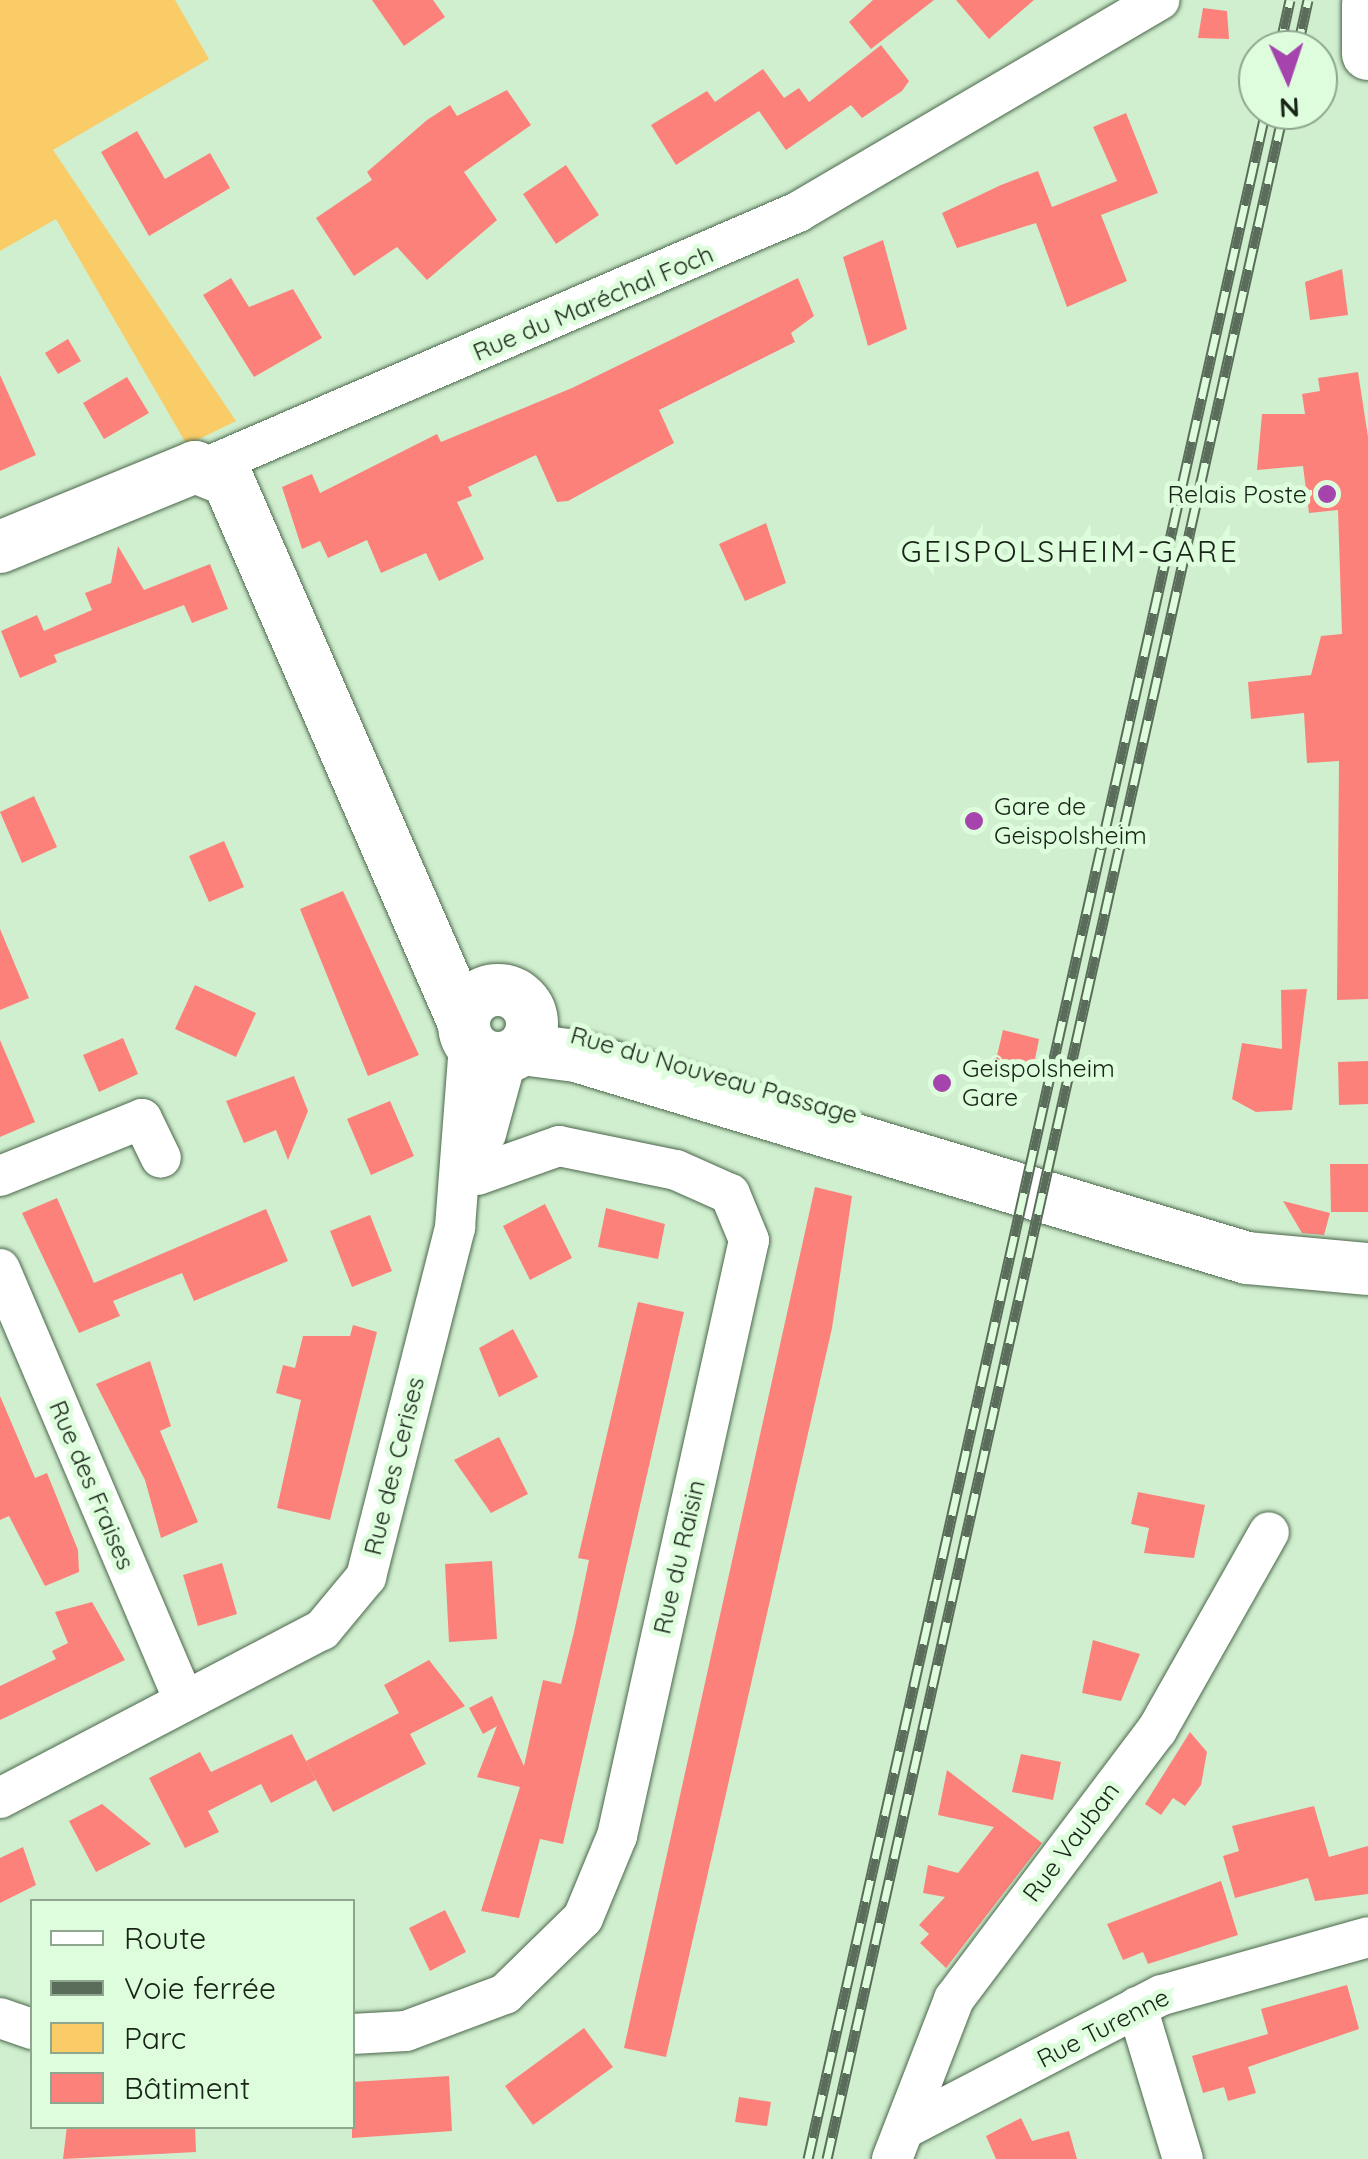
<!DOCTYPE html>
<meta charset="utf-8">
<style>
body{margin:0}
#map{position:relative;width:1368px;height:2159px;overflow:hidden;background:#d0efcf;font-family:Quicksand,sans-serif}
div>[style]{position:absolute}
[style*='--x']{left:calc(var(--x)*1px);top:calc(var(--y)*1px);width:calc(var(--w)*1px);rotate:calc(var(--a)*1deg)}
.green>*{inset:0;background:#facc68}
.building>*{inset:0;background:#fd817b}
.roads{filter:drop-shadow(0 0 2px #4b674b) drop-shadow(0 0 2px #4b674b)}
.minor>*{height:40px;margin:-20px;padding:0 20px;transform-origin:20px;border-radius:20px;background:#fff}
.major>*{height:52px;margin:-26px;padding:0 26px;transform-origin:26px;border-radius:26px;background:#fff}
.major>.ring{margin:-26px;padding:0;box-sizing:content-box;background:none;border:52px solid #fff;border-radius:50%}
.rail>*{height:11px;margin-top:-5.5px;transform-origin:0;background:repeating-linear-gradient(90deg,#ddfddc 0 22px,#5a6d5a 0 44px);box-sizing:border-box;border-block:2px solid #5a6d5a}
.dots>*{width:28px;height:28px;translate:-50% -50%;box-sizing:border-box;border:5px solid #ddfddc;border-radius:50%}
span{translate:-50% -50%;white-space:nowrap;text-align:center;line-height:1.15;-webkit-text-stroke:10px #ddfddc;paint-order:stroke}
.street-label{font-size:25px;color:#182418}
.poi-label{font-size:25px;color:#182418}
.right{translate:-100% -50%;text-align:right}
.left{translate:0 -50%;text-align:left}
.quarter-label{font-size:30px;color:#182418;letter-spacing:2.5px}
.legend{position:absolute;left:30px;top:1899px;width:325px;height:230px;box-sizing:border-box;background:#ddfddc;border:2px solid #8ea68e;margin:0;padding:12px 18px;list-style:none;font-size:30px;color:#182418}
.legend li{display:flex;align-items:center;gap:20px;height:50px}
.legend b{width:50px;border:2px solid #8ea68e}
.north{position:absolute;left:1238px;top:30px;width:100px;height:100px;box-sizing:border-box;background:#ddfddc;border:2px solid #8ea68e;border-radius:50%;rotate:177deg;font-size:28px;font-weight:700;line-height:40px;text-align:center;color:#182418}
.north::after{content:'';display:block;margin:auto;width:35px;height:45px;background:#a444ac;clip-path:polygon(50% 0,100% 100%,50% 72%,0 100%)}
</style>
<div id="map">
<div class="green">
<div style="clip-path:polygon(0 0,175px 0,209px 59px,53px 150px,236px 421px,187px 445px,56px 219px,0 251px)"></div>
</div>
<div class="building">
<div style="clip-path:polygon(372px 0,433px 0,445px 17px,404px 46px)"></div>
<div style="clip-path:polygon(873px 0,934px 0,871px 49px,849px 22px)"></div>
<div style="clip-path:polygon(956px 0,1034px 0,989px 39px)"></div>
<div style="clip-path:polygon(1203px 8px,1227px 11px,1229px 39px,1198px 38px)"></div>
<div style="clip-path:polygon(881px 45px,909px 81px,902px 91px,862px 118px,851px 105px,786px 150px,759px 111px,676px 165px,651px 125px,707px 91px,715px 102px,763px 69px,784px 98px,799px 88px,809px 102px)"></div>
<div style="clip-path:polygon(507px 90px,531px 125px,464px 172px,497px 220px,427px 280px,397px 247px,354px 276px,316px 218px,372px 180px,367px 172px,427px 120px,450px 105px,457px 116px)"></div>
<div style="clip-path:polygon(1126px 113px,1158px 193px,1101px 215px,1127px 281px,1067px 307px,1036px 223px,957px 248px,942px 213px,1001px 185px,1038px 171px,1052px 207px,1117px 181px,1093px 127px)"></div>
<div style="clip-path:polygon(137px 131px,165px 179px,210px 153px,230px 188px,149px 236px,101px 152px)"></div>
<div style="clip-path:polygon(566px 165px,599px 215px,556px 244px,523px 194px)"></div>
<div style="clip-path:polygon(883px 240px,907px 329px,868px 346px,843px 257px)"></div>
<div style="clip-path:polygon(1342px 269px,1348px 315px,1310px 320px,1305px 282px)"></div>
<div style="clip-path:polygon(231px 278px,249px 307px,293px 289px,322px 338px,254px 377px,203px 295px)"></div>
<div style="clip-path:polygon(798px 278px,814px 316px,791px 333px,795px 342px,659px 410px,674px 443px,568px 501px,557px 502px,536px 455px,468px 487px,472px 496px,457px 502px,484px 559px,439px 581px,426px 553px,381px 573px,367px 540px,328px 558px,320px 541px,302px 549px,282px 487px,312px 474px,320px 493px,437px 434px,441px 442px,572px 388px)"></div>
<div style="clip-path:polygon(68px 339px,81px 361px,58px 374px,45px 353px)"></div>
<div style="clip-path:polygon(1358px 372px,1368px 437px,1368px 999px,1337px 1000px,1339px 761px,1307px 763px,1304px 713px,1251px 719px,1248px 682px,1311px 675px,1321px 636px,1342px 634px,1338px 510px,1309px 513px,1303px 466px,1257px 470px,1262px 414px,1305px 414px,1302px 394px,1320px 391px,1318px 378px)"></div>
<div style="clip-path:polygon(0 375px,36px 455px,0 471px)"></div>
<div style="clip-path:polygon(127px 377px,149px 413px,104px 439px,83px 403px)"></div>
<div style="clip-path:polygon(766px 523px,786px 583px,745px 601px,719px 544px)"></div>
<div style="clip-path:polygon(118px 546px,144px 590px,210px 564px,228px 609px,192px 623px,184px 605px,54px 655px,57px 662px,20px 678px,1px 631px,37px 615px,44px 631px,92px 610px,85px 593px,111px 583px)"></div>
<div style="clip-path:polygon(34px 796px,57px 847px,22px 863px,0 812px)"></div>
<div style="clip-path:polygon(224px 841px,244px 887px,209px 902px,189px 856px)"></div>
<div style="clip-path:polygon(343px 891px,419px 1055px,368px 1076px,300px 909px)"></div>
<div style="clip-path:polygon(0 929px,29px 998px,0 1010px)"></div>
<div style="clip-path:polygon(195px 985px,256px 1013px,236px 1057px,175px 1029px)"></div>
<div style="clip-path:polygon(1307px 989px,1292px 1110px,1256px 1112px,1232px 1099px,1242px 1043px,1282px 1049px,1281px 990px)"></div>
<div style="clip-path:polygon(1003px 1030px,1039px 1039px,1033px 1069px,996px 1060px)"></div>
<div style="clip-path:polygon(123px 1038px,138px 1074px,99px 1092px,83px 1055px)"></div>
<div style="clip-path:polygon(0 1040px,35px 1122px,0 1137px)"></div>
<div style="clip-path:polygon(1368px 1061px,1368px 1104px,1339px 1105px,1338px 1062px)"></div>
<div style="clip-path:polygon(294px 1076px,308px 1111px,288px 1160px,276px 1130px,244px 1143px,226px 1101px)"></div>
<div style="clip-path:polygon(390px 1101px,414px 1156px,371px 1175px,347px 1119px)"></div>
<div style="clip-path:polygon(1330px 1164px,1368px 1164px,1368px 1212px,1331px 1212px)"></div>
<div style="clip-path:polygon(815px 1187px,852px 1196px,832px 1328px,666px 2057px,624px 2048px)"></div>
<div style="clip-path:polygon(57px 1198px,94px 1283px,266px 1209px,288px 1261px,194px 1301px,182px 1273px,113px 1301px,120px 1316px,79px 1333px,22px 1213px)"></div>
<div style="clip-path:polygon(1283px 1201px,1330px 1213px,1324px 1235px,1302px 1233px)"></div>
<div style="clip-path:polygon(545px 1204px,572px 1258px,530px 1280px,503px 1226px)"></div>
<div style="clip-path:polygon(606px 1208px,665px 1224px,658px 1259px,598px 1247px)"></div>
<div style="clip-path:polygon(370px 1215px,392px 1271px,352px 1287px,330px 1231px)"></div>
<div style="clip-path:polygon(638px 1302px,684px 1312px,563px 1844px,540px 1839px,519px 1918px,481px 1911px,520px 1787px,477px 1777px,497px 1726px,483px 1734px,469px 1708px,492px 1696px,524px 1766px,543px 1680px,561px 1684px,574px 1632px,589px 1560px,578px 1558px)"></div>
<div style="clip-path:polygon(353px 1325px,377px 1332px,330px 1520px,277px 1508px,301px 1400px,276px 1393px,283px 1365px,295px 1368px,303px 1336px,350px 1336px)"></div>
<div style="clip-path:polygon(513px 1329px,538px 1377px,499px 1397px,479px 1348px)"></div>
<div style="clip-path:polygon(150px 1361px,171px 1426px,160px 1431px,198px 1522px,161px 1538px,145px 1480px,96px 1384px)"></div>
<div style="clip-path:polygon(0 1396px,35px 1478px,47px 1473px,78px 1550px,79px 1572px,45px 1586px,9px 1516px,0 1520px)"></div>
<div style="clip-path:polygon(499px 1437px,528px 1494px,491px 1513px,454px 1460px)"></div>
<div style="clip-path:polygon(1138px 1492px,1205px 1505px,1194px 1558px,1144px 1553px,1149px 1528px,1131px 1524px)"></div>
<div style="clip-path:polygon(492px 1561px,497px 1639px,449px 1642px,445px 1564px)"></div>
<div style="clip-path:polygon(222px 1563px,237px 1614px,198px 1626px,183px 1575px)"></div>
<div style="clip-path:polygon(92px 1602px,125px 1660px,0 1720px,0 1686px,56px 1659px,52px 1651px,68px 1643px,55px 1612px)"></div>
<div style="clip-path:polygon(1093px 1640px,1140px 1654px,1121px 1701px,1082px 1693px)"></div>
<div style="clip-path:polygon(429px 1660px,465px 1706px,410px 1734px,426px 1764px,333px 1812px,306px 1761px,399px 1713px,384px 1685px)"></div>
<div style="clip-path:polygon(1190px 1732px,1207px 1752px,1201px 1785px,1185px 1806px,1173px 1798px,1161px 1815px,1145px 1804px)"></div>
<div style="clip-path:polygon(292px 1734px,316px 1780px,271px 1803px,261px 1784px,208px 1811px,219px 1832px,185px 1848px,149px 1778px,200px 1752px,211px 1772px)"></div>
<div style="clip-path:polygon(1021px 1754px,1061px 1762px,1053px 1800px,1012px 1792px)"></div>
<div style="clip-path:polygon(947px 1770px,1042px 1843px,946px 1968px,920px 1943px,929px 1934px,919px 1925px,945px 1897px,923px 1893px,928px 1865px,958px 1873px,994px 1827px,938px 1815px)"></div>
<div style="clip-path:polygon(102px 1804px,151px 1844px,96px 1872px,69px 1821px)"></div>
<div style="clip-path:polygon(1314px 1806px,1329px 1857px,1368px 1846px,1368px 1894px,1315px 1901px,1308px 1878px,1235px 1898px,1223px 1856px,1239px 1851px,1232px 1826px)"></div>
<div style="clip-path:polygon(23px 1847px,36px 1885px,0 1903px,0 1858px)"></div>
<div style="clip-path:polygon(1221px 1881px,1238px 1935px,1148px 1964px,1143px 1952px,1123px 1960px,1107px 1924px)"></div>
<div style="clip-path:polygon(445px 1910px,466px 1952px,430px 1971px,409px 1928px)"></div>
<div style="clip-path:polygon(1347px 1985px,1359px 2029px,1248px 2067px,1256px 2093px,1228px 2101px,1224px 2087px,1203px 2093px,1192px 2056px,1268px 2034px,1261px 2009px)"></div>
<div style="clip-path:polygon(584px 2028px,613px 2067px,533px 2125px,505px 2086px)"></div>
<div style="clip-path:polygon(449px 2076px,452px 2131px,352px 2138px,352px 2082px)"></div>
<div style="clip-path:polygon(739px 2097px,771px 2102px,767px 2126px,735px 2122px)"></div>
<div style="clip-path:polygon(1021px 2118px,1032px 2141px,1069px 2131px,1077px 2159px,996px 2159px,986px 2136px)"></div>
<div style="clip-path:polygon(67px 2126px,195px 2126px,196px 2152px,63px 2159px)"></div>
</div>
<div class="roads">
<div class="minor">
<div style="--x:207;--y:467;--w:644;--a:-23.34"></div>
<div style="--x:798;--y:212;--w:419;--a:-30.4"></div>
<div style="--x:486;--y:1134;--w:80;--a:-74.7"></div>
<div style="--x:0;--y:1176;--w:153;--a:-21.9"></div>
<div style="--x:142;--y:1119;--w:43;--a:64"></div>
<div style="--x:0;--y:1269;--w:469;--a:66.9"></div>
<div style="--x:0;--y:1798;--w:363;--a:-27.6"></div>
<div style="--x:322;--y:1630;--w:69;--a:-50.3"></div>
<div style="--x:366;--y:1577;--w:361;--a:-75.7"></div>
<div style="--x:455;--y:1227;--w:184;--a:-85.6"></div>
<div style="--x:1137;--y:2007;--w:159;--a:73.2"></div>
<div style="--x:0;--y:2018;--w:34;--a:19"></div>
<div style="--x:352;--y:2034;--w:54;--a:-3.2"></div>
<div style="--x:406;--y:2031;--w:106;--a:-20.5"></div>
<div style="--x:505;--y:1994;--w:109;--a:-44.3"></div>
<div style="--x:583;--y:1918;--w:89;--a:-67.5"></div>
<div style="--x:617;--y:1836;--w:610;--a:-77.51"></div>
<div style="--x:749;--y:1240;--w:50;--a:-112.4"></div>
<div style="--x:730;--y:1194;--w:59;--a:-156"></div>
<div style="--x:676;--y:1170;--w:119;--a:-168.4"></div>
<div style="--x:559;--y:1146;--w:87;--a:160.5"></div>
<div style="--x:906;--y:2128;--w:288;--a:-27.5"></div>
<div style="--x:1162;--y:1995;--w:214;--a:-15.7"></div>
<div style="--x:892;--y:2159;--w:172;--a:-68.8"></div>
<div style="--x:954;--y:1999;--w:337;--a:-53"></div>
<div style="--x:1157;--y:1730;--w:227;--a:-60.5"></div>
</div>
<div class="major">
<div style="--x:1368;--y:4;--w:50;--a:90"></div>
<div style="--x:0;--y:547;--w:211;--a:-22.3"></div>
<div style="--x:195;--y:467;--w:35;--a:22"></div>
<div style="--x:228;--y:480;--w:590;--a:66.52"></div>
<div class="ring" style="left:464px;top:990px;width:16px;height:16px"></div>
<div style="--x:522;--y:1049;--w:54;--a:7.4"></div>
<div style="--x:576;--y:1056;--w:701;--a:16.75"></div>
<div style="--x:1247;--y:1258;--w:121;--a:5.2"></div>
</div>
</div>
<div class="rail">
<div style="--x:1279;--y:50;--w:51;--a:-77.6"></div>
<div style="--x:1297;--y:50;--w:51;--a:-77.6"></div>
<div style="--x:808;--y:2159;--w:2100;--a:-77.4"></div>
<div style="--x:827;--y:2159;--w:2099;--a:-77.43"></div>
</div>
<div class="dots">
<div style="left:1327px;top:494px;background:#a444ac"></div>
<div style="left:974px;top:821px;background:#a444ac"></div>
<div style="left:942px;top:1083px;background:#a444ac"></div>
</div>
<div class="street-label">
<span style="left:593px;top:303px;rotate:-23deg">Rue du Maréchal Foch</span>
<span style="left:714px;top:1075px;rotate:16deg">Rue du Nouveau Passage</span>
<span style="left:394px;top:1466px;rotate:-76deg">Rue des Cerises</span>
<span style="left:92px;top:1485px;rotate:67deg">Rue des Fraises</span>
<span style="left:679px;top:1557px;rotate:-77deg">Rue du Raisin</span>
<span style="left:1071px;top:1842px;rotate:-53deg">Rue Vauban</span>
<span style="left:1103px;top:2028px;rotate:-27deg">Rue Turenne</span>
</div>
<div class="poi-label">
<span class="right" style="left:1307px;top:494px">Relais Poste</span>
<span class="left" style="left:994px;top:821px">Gare de<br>Geispolsheim</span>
<span class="left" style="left:962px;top:1083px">Geispolsheim<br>Gare</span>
</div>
<div class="quarter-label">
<span style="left:1070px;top:551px">GEISPOLSHEIM-GARE</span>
</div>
<ul class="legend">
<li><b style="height:12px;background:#fff"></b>Route</li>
<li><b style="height:12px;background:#5a6d5a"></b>Voie ferrée</li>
<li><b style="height:28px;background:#facc68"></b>Parc</li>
<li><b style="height:28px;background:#fd817b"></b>Bâtiment</li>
</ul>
<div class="north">N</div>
</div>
